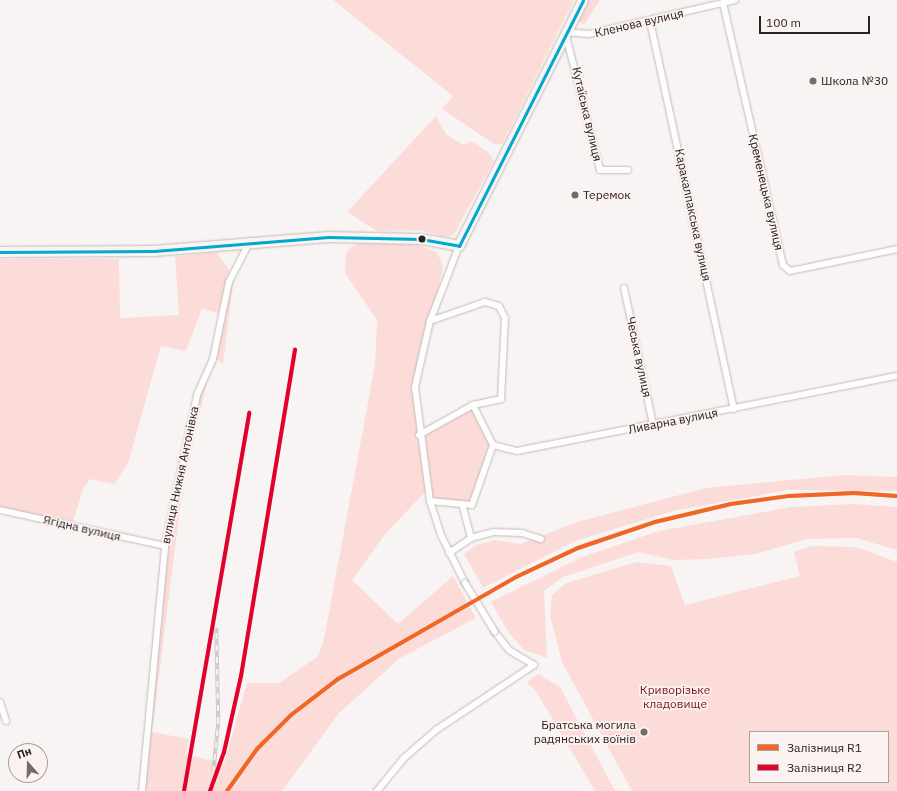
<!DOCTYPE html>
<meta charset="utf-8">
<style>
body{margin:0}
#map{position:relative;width:897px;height:791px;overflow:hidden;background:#f9f4f4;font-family:"IBM Plex Sans",sans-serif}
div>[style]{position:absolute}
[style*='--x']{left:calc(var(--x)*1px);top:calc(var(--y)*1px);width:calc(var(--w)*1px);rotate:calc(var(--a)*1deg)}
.green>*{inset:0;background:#fcdcd9}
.roads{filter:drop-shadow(0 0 1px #c1bbba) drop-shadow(0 0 1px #c1bbba)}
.minor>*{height:6px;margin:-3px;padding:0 3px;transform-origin:3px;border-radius:3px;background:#fefdfd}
.primary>*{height:10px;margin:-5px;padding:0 5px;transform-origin:5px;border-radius:5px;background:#f9f3f3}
.rail>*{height:3.5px;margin-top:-1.75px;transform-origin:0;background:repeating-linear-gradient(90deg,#fcf2f1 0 6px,#cbcaca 0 12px);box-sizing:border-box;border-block:1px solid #cbcaca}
.bridges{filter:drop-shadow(0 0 1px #c1bbba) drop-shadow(0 0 1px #c1bbba)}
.minor-bridge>*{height:6px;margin:-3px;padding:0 3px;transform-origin:3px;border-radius:3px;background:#fefdfd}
.bus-1>*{height:3px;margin:-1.5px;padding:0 1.5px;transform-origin:1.5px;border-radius:1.5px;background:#00a9ce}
.rail-1>*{height:4px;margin:-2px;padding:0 2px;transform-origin:2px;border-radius:2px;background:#f26522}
.rail-2>*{height:4px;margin:-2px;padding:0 2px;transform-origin:2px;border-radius:2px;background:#e4002b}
.dots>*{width:11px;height:11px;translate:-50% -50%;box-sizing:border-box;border:2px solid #fcf2f1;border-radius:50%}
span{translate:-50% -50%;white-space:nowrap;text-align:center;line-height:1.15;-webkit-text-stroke:3.5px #fcf2f1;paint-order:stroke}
.street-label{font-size:12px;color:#2a2221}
.poi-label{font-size:12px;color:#2a2221}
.left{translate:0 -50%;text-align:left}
.right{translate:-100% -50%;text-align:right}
.park-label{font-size:12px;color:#76161a}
.legend{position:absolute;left:749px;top:731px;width:140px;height:52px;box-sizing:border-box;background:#fcf2f1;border:1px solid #a89f9e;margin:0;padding:5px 7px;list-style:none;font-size:12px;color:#2a2221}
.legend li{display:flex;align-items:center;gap:8px;height:20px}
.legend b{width:20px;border:1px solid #a89f9e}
.north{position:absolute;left:8px;top:743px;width:40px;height:40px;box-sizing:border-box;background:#fcf2f1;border:1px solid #a89f9e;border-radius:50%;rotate:340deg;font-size:11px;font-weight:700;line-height:16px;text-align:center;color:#2a2221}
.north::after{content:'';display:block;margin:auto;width:14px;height:18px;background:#726c6b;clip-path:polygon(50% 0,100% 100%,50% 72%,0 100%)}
.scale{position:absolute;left:759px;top:16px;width:111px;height:18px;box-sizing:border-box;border:2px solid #2a2221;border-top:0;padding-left:5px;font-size:12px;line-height:14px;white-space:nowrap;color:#2a2221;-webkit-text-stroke:3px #fcf2f1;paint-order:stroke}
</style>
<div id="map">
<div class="green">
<div style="clip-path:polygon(333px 0,574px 0,502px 144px,494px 144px,442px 109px,453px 96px)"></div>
<div style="clip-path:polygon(587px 0,600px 0,584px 25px,578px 20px)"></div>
<div style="clip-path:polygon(436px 116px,446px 134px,463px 145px,471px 141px,488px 152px,494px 161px,454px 234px,446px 237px,419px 230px,377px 231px,347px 212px)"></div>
<div style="clip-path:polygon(364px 242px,418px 245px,436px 252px,441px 260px,443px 268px,415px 387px,419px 434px,473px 405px,493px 445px,472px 505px,430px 501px,428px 489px,386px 533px,352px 580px,398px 624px,453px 576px,476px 618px,400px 658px,339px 713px,282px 791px,144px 791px,168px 547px,185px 451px,199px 396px,209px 373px,183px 485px,152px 732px,189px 739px,186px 754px,224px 764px,247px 683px,279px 683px,317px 657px,323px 644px,375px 365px,377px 320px,345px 273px,346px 254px,351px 247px)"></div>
<div style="clip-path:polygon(216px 252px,229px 270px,218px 313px,202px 309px,186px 351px,161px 346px,128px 463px,115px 484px,90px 479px,83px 489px,72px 525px,0 507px,0 259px,119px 259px,120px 318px,179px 315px,175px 257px)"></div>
<div style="clip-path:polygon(230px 283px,233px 284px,223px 364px,216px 359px)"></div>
<div style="clip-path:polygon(843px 475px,897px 477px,897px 491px,788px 490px,673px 511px,575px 541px,483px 588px,464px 554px,476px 545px,495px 540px,521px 544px,577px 522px,706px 488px)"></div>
<div style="clip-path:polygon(854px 504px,897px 507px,897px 550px,856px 538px,807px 539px,756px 554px,707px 559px,674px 560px,638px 552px,563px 577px,544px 591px,547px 658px,524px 650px,509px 633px,491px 602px,582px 557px,659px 531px,791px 507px)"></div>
<div style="clip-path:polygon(evenodd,812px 546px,856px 547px,897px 562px,897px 791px,632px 791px,562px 662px,550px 616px,552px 595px,566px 583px,637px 562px,671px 566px,685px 605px,800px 576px,794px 552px,812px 546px,750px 732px,888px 732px,888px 782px,750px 782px,750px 732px)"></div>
<div style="clip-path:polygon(538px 674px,560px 687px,615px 791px,595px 791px,537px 693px,527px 682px)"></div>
</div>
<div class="roads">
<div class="minor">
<div style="--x:723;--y:3;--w:269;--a:77.1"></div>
<div style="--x:783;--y:265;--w:9;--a:41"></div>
<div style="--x:790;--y:271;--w:109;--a:-11.6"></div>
<div style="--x:650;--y:21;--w:397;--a:77.8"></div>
<div style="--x:628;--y:170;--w:28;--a:180"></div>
<div style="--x:600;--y:170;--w:142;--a:-104.2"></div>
<div style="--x:565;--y:32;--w:24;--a:5"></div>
<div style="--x:589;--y:34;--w:150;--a:-13.1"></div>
<div style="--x:459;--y:246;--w:80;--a:111.1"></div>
<div style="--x:430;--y:321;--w:68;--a:102.8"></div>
<div style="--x:415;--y:387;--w:115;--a:82.5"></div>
<div style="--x:430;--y:501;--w:38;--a:72"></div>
<div style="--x:442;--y:537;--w:51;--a:63.4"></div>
<div style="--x:624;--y:288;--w:140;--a:78"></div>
<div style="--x:473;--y:405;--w:45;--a:63.4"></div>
<div style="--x:493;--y:445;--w:25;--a:14"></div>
<div style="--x:517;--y:451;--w:387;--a:-11.2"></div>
<div style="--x:419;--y:435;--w:62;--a:-29.1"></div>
<div style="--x:473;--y:405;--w:29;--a:-12"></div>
<div style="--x:501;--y:399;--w:81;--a:-87.2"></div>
<div style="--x:505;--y:318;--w:13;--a:-117"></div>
<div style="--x:499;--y:306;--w:15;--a:-164"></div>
<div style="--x:485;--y:302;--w:58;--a:160.9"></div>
<div style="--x:430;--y:501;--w:42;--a:5.4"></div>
<div style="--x:472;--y:505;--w:64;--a:-70.7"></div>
<div style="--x:462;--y:504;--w:35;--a:75"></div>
<div style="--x:0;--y:510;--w:169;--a:12.3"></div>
<div style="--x:449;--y:553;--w:27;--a:-34"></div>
<div style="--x:471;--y:538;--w:23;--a:-15"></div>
<div style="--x:493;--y:532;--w:29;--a:2"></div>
<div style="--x:522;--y:533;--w:20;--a:18"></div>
<div style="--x:0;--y:702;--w:20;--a:72"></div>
<div style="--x:142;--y:791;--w:246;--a:-84.6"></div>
<div style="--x:165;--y:546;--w:154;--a:-78"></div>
<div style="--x:197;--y:395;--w:39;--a:-66"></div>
<div style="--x:213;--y:359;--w:79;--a:-78.3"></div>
<div style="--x:229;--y:282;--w:46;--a:-62.9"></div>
<div style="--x:377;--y:791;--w:43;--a:-50.7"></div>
<div style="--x:404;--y:758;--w:43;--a:-41.2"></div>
<div style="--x:436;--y:730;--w:118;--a:-33.6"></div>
<div style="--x:534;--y:665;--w:29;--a:-149"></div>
<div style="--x:509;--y:650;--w:23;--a:-128"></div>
</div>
<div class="primary">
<div style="--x:0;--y:252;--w:154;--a:-0.4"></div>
<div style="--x:154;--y:251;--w:175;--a:-4.6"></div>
<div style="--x:328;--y:237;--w:93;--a:1.2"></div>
<div style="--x:421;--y:239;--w:39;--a:10"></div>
<div style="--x:459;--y:246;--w:275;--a:-63.2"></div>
</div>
</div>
<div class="rail">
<div style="--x:213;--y:772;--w:49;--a:-84.2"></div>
<div style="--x:218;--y:723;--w:95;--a:-91.2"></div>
<div style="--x:184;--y:791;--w:384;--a:-80.2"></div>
<div style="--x:210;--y:791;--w:41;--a:-70.3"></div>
<div style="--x:224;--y:752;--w:78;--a:-77.4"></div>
<div style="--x:241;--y:676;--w:331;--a:-80.6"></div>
<div style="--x:227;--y:791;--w:52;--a:-54.5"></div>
<div style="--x:257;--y:749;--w:48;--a:-45"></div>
<div style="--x:291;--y:715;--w:59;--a:-37.5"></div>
<div style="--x:338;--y:679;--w:205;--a:-29.8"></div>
<div style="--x:516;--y:577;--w:68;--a:-25.1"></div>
<div style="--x:578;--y:548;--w:81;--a:-18.7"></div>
<div style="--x:655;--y:522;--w:78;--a:-13.3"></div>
<div style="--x:731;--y:504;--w:59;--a:-7.9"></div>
<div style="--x:789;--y:496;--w:65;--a:-2.6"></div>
<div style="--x:854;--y:493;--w:43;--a:4"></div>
</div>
<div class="bridges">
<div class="minor-bridge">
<div style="--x:465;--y:583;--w:57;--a:58.5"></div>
</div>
</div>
<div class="bus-1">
<div style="--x:0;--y:252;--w:154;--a:-0.4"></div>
<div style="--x:154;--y:251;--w:175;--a:-4.6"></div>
<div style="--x:328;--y:237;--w:93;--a:1.2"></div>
<div style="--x:421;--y:239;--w:39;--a:10"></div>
<div style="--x:459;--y:246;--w:275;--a:-63.2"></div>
</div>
<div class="rail-1">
<div style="--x:227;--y:791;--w:52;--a:-54.5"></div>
<div style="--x:257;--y:749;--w:48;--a:-45"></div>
<div style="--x:291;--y:715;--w:59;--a:-37.5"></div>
<div style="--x:338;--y:679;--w:205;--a:-29.8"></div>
<div style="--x:516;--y:577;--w:68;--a:-25.1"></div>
<div style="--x:578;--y:548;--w:81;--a:-18.7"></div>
<div style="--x:655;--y:522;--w:78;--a:-13.3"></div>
<div style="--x:731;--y:504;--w:59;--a:-7.9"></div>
<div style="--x:789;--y:496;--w:65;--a:-2.6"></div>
<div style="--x:854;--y:493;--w:43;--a:4"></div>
</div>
<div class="rail-2">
<div style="--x:184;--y:791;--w:384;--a:-80.2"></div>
<div style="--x:210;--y:791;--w:41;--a:-70.3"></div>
<div style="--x:224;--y:752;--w:78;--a:-77.4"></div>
<div style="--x:241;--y:676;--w:331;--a:-80.6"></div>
</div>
<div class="dots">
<div style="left:813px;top:81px;background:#726c6b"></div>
<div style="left:575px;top:195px;background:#726c6b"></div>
<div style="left:422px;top:239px;background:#2a2221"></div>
<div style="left:644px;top:732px;background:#726c6b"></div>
</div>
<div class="street-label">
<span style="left:639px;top:23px;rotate:-13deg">Кленова вулиця</span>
<span style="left:587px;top:114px;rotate:77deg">Кутаїська вулиця</span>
<span style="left:766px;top:192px;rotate:77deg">Кременецька вулиця</span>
<span style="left:693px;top:215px;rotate:78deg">Каракалпакська вулиця</span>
<span style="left:639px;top:357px;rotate:78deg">Чеська вулиця</span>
<span style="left:673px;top:421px;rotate:-11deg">Ливарна вулиця</span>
<span style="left:180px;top:475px;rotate:-78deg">вулиця Нижня Антонівка</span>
<span style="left:82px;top:528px;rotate:13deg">Ягідна вулиця</span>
</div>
<div class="poi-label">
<span class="left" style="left:821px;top:81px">Школа №30</span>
<span class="left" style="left:583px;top:195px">Теремок</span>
<span class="right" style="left:636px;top:732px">Братська могила<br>радянських воїнів</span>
</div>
<div class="park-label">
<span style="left:675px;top:697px">Криворізьке<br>кладовище</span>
</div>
<ul class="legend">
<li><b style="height:5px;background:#f26522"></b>Залізниця R1</li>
<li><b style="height:5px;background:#e4002b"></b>Залізниця R2</li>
</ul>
<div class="north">Пн</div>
<div class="scale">100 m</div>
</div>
